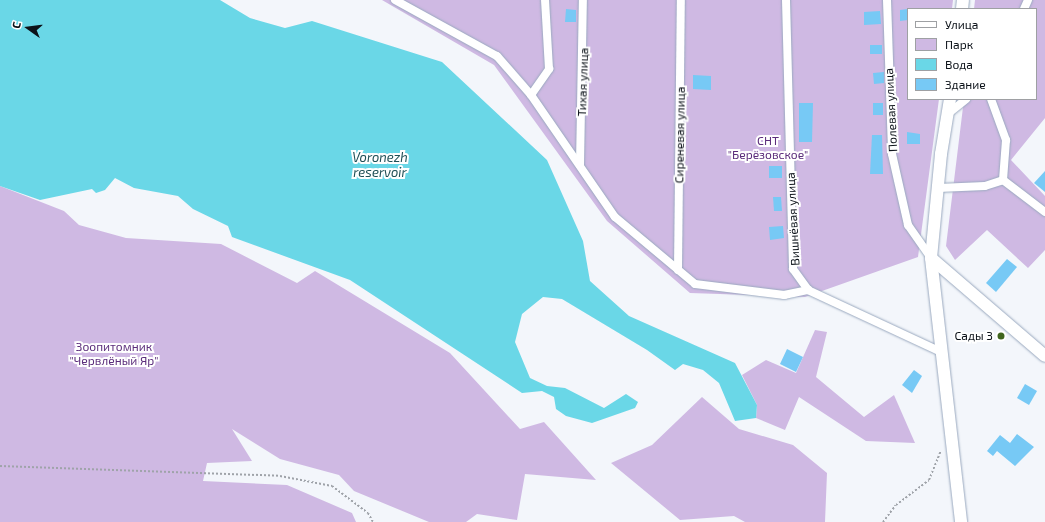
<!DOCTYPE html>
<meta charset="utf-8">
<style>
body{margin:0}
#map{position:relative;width:1045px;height:522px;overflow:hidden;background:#f3f6fb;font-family:"Exo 2",sans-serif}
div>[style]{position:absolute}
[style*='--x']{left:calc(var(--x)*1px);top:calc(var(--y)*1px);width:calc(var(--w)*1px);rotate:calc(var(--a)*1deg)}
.green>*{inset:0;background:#cfb9e3}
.water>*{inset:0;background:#6ad7e7}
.building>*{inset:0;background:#77c9f5}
.path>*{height:2px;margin-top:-1px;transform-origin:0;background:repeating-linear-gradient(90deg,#9fa3a9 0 2px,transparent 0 4px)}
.roads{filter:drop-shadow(0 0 1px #9aa9bf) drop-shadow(0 0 1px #9aa9bf)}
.street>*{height:8px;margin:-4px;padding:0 4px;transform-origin:4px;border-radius:4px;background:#fff}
.secondary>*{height:12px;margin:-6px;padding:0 6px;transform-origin:6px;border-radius:6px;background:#fff}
.dots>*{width:11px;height:11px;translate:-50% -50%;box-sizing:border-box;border:2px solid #fff;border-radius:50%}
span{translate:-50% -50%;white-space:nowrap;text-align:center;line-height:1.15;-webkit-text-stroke:4px #fff;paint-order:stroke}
.street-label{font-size:12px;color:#0c1219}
.park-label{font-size:12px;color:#5b2d7b}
.poi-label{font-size:12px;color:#0c1219}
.right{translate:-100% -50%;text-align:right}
.water-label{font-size:13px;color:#1f4f56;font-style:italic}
.legend{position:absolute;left:907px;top:8px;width:130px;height:92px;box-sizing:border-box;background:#fff;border:1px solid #9ea0a3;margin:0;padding:5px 7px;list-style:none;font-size:12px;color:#0c1219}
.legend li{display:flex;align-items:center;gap:8px;height:20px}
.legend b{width:20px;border:1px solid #9ea0a3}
.north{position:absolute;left:8px;top:8px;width:40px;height:40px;-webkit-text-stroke:3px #fff;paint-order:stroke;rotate:284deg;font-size:11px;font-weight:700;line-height:16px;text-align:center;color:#0c1219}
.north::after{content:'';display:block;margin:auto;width:14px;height:18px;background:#0c1219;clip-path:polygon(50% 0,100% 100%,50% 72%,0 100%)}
</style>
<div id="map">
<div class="green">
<div style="clip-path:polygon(382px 0,953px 0,952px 9px,908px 9px,908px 99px,939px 99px,918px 257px,805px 297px,690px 293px,607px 221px,494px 65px)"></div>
<div style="clip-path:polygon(975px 0,1045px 0,1045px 118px,1011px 160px,1045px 196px,1045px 250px,1028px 268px,987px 230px,955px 260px,946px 246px,964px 99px,1036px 99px,1036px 9px,974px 9px)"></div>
<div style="clip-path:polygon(0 186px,64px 211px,79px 225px,126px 238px,221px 244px,297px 283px,315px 271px,450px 353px,520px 429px,544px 422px,596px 480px,525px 474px,517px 520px,477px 514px,466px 522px,429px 522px,354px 491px,339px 475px,280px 459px,232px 429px,252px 461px,207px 463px,203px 481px,287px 485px,352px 513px,356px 522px,0 522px)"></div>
<div style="clip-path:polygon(815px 330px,827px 332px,816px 377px,864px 417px,894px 395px,915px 443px,866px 441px,799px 397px,785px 430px,756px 418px,757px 405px,742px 375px,766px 360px,796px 373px)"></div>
<div style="clip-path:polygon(702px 397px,739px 429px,793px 445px,827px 473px,825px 522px,745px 522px,734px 516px,680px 520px,611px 463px,652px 445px)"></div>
</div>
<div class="water">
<div style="clip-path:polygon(0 0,220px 0,250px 18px,285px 28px,312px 21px,442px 62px,547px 160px,583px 241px,590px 281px,629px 316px,735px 363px,757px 405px,756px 418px,735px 421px,719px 383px,703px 370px,683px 364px,675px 370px,647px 350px,562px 299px,543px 297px,522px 314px,515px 342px,530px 378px,547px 386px,565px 388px,604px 408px,626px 394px,638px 402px,635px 408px,592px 423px,566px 416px,556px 409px,554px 397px,542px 391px,522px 393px,350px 280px,232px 237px,228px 226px,193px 209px,178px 196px,134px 188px,115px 178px,105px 190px,96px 193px,92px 189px,40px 200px,0 186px)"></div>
</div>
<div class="building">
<div style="clip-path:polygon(566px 9px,576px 10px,576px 22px,565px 22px)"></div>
<div style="clip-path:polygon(908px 9px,908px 20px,900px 21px,900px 10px)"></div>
<div style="clip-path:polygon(880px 11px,881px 24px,864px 25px,864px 12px)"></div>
<div style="clip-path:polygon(870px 45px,882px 45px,882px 54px,870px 54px)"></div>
<div style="clip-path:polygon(884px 72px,884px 83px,874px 84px,873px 73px)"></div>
<div style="clip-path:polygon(693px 75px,711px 76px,711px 90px,693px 89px)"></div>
<div style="clip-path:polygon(799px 103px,813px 103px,812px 142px,799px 142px)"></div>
<div style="clip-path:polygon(873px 103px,883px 103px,883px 115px,873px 115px)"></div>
<div style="clip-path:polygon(907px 132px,920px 134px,920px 144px,907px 144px)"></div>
<div style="clip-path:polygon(872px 135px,882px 135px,883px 174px,870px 174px)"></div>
<div style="clip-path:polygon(769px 166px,782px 166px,782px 178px,769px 178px)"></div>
<div style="clip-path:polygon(1045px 171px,1045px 192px,1034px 183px)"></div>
<div style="clip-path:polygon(773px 197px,781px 197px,782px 211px,774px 211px)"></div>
<div style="clip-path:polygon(783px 226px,784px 238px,770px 240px,769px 227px)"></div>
<div style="clip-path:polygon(1007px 259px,1017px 267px,996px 292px,986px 283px)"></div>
<div style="clip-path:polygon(787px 349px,803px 357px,796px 372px,780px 364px)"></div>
<div style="clip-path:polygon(914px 370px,922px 376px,912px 393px,902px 385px)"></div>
<div style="clip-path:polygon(1025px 384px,1037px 391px,1029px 405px,1017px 398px)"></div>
<div style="clip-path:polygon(1017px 434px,1034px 447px,1015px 466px,997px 451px,993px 456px,987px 451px,1000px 435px,1010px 443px)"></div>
</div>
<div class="path">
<div style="--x:0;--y:466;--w:280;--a:2"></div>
<div style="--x:280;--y:476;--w:53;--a:10.9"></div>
<div style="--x:332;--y:486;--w:45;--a:36.9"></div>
<div style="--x:368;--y:513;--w:10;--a:61"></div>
<div style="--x:883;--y:522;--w:21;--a:-53"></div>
<div style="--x:896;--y:505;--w:41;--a:-37.1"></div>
<div style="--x:929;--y:480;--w:31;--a:-68"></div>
</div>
<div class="roads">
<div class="street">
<div style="--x:395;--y:0;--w:116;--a:28.8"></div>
<div style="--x:497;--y:56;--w:52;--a:48.9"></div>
<div style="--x:531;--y:95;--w:148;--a:55.5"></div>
<div style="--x:615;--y:217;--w:104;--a:39.9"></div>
<div style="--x:695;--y:284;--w:90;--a:7"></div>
<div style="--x:784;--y:295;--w:25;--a:-12"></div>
<div style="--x:786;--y:0;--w:269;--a:88.5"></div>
<div style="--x:793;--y:269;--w:26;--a:54"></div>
<div style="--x:808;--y:290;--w:145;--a:25"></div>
<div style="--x:887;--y:0;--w:154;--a:88.1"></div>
<div style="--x:892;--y:154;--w:73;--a:77.3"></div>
<div style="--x:908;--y:225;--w:40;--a:55.1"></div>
<div style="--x:1024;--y:9;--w:10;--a:-66"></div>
<div style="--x:531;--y:95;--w:32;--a:-55"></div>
<div style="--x:549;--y:69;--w:69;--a:-93.3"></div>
<div style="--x:991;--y:99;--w:44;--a:69.9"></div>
<div style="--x:1006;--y:140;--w:40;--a:94.3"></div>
<div style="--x:1003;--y:180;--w:53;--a:37.3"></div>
<div style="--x:949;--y:113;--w:22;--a:-39"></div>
<div style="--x:580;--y:165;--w:165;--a:-89"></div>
<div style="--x:938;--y:188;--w:47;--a:-2.4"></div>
<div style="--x:985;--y:186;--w:19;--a:-18"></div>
<div style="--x:678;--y:270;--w:270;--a:-89.4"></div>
</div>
<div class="secondary">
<div style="--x:962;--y:9;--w:9;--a:-84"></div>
<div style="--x:950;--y:99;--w:56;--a:99.3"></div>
<div style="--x:941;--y:154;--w:104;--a:95.5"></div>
<div style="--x:931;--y:258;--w:266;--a:83.5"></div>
<div style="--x:931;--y:258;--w:150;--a:40.7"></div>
</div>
</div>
<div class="dots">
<div style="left:1001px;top:336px;background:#40651d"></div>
</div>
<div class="street-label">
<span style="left:583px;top:82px;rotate:-88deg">Тихая улица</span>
<span style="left:891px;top:110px;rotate:-93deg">Полевая улица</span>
<span style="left:680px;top:135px;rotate:-89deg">Сиреневая улица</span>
<span style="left:793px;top:219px;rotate:-93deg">Вишнёвая улица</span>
</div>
<div class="park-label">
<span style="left:768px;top:148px">СНТ<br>"Берёзовское"</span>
<span style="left:114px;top:354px">Зоопитомник<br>"Червлёный Яр"</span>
</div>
<div class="poi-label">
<span class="right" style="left:993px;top:336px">Сады 3</span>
</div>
<div class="water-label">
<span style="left:380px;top:165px">Voronezh<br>reservoir</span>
</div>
<ul class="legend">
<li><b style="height:5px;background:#fff"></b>Улица</li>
<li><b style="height:11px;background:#cfb9e3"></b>Парк</li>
<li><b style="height:11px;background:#6ad7e7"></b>Вода</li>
<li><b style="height:11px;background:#77c9f5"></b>Здание</li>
</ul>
<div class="north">С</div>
</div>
